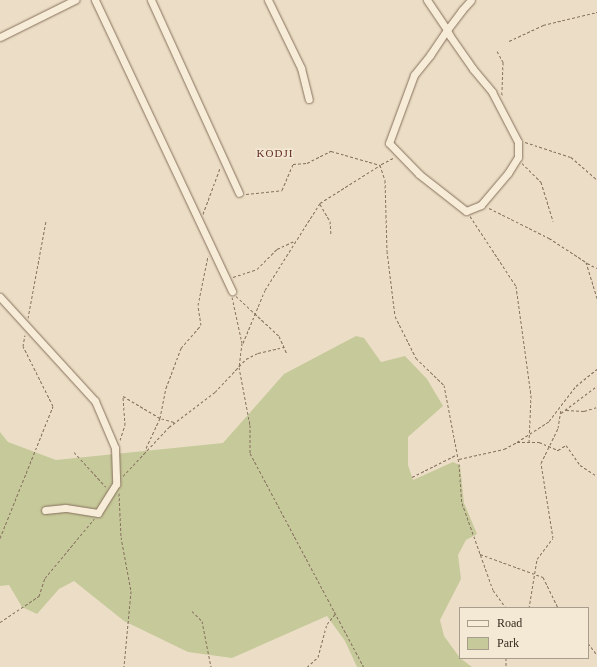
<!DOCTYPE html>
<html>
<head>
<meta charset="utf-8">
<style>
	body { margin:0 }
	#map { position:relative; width:597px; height:667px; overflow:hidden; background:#ecdec6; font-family:Georgia,serif }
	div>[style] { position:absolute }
	.green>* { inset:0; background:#c6c99a }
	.path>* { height:1px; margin-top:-0.5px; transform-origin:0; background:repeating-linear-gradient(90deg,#86705d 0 3px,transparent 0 5px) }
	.roads { filter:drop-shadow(0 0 1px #86705d) drop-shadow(0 0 1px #86705d) }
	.minor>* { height:7px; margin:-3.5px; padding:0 3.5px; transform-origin:3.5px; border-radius:3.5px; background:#f7ecd8 }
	span { translate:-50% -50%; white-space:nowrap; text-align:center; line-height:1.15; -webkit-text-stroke:3px #f3e9d5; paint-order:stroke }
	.neighbourhood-label { font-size:11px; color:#612b22; letter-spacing:1px }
	.legend { position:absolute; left:459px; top:607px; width:130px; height:52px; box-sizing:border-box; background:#f3e9d5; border:1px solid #a89d8c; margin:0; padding:5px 7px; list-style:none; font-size:12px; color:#372a1f }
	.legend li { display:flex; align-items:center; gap:8px; height:20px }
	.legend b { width:20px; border:1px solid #a89d8c }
</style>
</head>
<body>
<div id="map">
	<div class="green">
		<i style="clip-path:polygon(356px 336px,364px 338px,381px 362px,405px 356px,427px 379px,443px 406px,408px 437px,408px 465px,413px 480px,453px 462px,460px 465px,464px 503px,477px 534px,466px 540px,458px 555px,461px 579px,440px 620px,444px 636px,460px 658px,472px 667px,357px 667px,345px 641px,327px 616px,232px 658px,188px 652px,124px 621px,74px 581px,59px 589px,37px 614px,22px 607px,9px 585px,0 586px,0 432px,8px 442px,56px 460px,223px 443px,284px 374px)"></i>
	</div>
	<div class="path">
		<i style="left:509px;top:41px;width:38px;rotate:-25deg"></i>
		<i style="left:543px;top:25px;width:56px;rotate:-13.5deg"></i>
		<i style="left:497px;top:51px;width:13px;rotate:61deg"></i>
		<i style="left:503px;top:62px;width:34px;rotate:92deg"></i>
		<i style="left:525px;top:142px;width:48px;rotate:18.1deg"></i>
		<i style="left:571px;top:157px;width:35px;rotate:41deg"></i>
		<i style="left:393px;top:158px;width:15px;rotate:152deg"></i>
		<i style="left:380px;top:165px;width:16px;rotate:72deg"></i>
		<i style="left:385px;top:180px;width:71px;rotate:88.4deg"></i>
		<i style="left:387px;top:251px;width:65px;rotate:83deg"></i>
		<i style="left:395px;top:316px;width:47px;rotate:63.4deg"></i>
		<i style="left:416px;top:358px;width:39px;rotate:44deg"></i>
		<i style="left:444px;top:385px;width:80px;rotate:79.2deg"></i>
		<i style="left:459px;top:464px;width:39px;rotate:86deg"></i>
		<i style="left:462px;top:503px;width:92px;rotate:70.4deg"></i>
		<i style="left:493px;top:590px;width:22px;rotate:54deg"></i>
		<i style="left:522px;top:163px;width:27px;rotate:45deg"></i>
		<i style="left:541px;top:182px;width:41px;rotate:72.9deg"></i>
		<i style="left:246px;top:194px;width:36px;rotate:-6deg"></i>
		<i style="left:282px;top:190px;width:28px;rotate:-67deg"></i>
		<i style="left:293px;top:164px;width:14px;rotate:-4deg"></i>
		<i style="left:307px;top:163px;width:27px;rotate:-27deg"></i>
		<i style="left:331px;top:151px;width:51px;rotate:15.9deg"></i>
		<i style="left:320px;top:204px;width:20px;rotate:60deg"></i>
		<i style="left:330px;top:221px;width:14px;rotate:86deg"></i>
		<i style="left:489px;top:208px;width:67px;rotate:26.6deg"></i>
		<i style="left:549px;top:238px;width:44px;rotate:33deg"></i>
		<i style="left:586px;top:262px;width:38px;rotate:73deg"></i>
		<i style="left:203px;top:214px;width:49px;rotate:-69.7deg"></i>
		<i style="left:470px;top:216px;width:84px;rotate:56.7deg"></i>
		<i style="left:516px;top:286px;width:110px;rotate:82.2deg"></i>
		<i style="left:531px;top:395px;width:47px;rotate:92.4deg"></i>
		<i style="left:587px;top:263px;width:11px;rotate:27deg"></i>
		<i style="left:233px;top:277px;width:25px;rotate:-18deg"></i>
		<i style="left:257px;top:269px;width:28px;rotate:-45deg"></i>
		<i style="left:277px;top:249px;width:19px;rotate:-25deg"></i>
		<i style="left:236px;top:296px;width:59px;rotate:42.9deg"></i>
		<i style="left:279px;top:336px;width:20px;rotate:66deg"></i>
		<i style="left:232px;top:297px;width:47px;rotate:77.7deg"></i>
		<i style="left:242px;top:343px;width:24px;rotate:97deg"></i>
		<i style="left:239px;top:367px;width:59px;rotate:79.3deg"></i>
		<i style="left:250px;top:425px;width:28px;rotate:90deg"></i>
		<i style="left:250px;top:453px;width:242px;rotate:62deg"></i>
		<i style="left:28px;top:318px;width:99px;rotate:-79.5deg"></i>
		<i style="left:243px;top:343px;width:57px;rotate:-67.5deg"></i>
		<i style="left:265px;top:290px;width:103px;rotate:-57.7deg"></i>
		<i style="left:320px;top:203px;width:71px;rotate:-32.3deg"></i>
		<i style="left:123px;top:396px;width:43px;rotate:30.7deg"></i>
		<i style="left:160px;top:418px;width:35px;rotate:115deg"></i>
		<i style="left:566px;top:410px;width:18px;rotate:3deg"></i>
		<i style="left:584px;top:411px;width:14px;rotate:-17deg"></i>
		<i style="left:561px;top:413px;width:45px;rotate:-36.9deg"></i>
		<i style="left:174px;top:422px;width:15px;rotate:-164deg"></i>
		<i style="left:160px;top:418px;width:31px;rotate:-79deg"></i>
		<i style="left:166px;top:388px;width:43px;rotate:-69.4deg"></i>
		<i style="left:181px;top:348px;width:30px;rotate:-49deg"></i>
		<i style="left:201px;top:325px;width:20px;rotate:-99deg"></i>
		<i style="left:198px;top:305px;width:50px;rotate:-78.5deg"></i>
		<i style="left:120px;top:440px;width:16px;rotate:-72deg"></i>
		<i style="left:125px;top:425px;width:29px;rotate:-94deg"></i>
		<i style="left:517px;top:442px;width:22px"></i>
		<i style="left:539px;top:442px;width:21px;rotate:23deg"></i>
		<i style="left:558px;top:450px;width:9px;rotate:-32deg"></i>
		<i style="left:566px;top:445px;width:24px;rotate:55deg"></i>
		<i style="left:580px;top:465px;width:20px;rotate:33deg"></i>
		<i style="left:74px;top:452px;width:47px;rotate:47.6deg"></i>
		<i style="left:459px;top:459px;width:46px;rotate:-12.5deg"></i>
		<i style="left:504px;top:449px;width:15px;rotate:-28deg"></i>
		<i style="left:517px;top:442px;width:38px;rotate:-33deg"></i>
		<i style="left:549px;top:421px;width:44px;rotate:-52.4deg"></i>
		<i style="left:576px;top:386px;width:27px;rotate:-39deg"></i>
		<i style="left:123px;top:476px;width:67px;rotate:-46.8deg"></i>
		<i style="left:169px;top:427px;width:58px;rotate:-37.3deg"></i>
		<i style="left:215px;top:392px;width:45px;rotate:-46.8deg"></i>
		<i style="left:246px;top:359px;width:13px;rotate:-27deg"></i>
		<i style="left:258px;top:353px;width:27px;rotate:-13deg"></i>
		<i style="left:412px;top:477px;width:49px;rotate:-26.6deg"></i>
		<i style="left:119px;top:493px;width:44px;rotate:87.4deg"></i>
		<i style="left:121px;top:537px;width:55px;rotate:79.5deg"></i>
		<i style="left:131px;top:591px;width:76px;rotate:95.3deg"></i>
		<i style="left:0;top:538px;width:142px;rotate:-68.1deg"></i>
		<i style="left:53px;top:406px;width:67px;rotate:-116.6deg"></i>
		<i style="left:23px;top:346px;width:11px;rotate:-80deg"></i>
		<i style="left:480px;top:554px;width:67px;rotate:20.1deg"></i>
		<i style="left:543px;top:577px;width:34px;rotate:64deg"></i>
		<i style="left:529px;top:608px;width:50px;rotate:-80.7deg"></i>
		<i style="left:537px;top:559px;width:26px;rotate:-53deg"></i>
		<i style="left:553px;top:538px;width:76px;rotate:-99.1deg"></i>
		<i style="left:541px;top:463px;width:39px;rotate:-64deg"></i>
		<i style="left:558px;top:428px;width:19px;rotate:-81deg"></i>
		<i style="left:192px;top:611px;width:14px;rotate:45deg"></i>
		<i style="left:202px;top:621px;width:47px;rotate:78.9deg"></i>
		<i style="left:0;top:622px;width:47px;rotate:-33.7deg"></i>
		<i style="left:39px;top:596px;width:19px;rotate:-72deg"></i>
		<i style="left:45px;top:578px;width:77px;rotate:-50.3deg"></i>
		<i style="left:588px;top:643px;width:15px;rotate:53deg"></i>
		<i style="left:506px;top:658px;width:9px;rotate:90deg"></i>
		<i style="left:307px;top:667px;width:15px;rotate:-42deg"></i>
		<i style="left:318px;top:657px;width:34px;rotate:-75deg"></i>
		<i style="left:327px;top:624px;width:13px;rotate:-51deg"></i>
	</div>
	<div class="roads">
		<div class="minor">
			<i style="left:95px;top:0;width:322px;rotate:64.8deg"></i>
			<i style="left:151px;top:0;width:212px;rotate:65.5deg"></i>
			<i style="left:268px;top:0;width:76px;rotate:64.1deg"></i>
			<i style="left:301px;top:68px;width:32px;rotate:76deg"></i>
			<i style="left:427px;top:0;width:36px;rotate:56deg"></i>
			<i style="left:447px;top:30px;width:7px;rotate:63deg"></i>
			<i style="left:450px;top:36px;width:40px;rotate:55.1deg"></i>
			<i style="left:473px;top:69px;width:30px;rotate:50deg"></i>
			<i style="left:492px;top:92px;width:56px;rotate:62.5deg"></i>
			<i style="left:518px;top:142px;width:15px;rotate:90deg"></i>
			<i style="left:518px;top:157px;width:19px;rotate:122deg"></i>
			<i style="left:508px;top:173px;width:42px;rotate:130.2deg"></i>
			<i style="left:481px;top:205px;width:16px;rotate:158deg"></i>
			<i style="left:466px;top:211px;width:60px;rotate:-141.8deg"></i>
			<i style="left:419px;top:174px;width:43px;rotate:-134.1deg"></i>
			<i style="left:389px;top:143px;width:72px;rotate:-69.8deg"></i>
			<i style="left:414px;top:75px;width:26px;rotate:-51deg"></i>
			<i style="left:430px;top:55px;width:30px;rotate:-56deg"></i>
			<i style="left:447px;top:30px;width:25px;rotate:-53deg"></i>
			<i style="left:462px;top:10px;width:13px;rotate:-48deg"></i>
			<i style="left:0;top:37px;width:84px;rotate:-26.3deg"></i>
			<i style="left:0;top:297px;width:141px;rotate:47.6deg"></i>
			<i style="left:95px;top:401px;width:51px;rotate:66.9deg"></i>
			<i style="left:115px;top:448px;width:36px;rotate:88deg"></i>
			<i style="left:116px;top:484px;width:34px;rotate:122deg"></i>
			<i style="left:98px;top:513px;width:33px;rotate:-171deg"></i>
			<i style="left:65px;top:508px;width:20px;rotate:174deg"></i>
		</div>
	</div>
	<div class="neighbourhood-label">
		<span style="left:275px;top:153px">KODJI</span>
	</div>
	<ul class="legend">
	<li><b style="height:5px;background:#f7ecd8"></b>Road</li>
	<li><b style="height:11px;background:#c6c99a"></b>Park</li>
	</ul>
</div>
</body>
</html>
